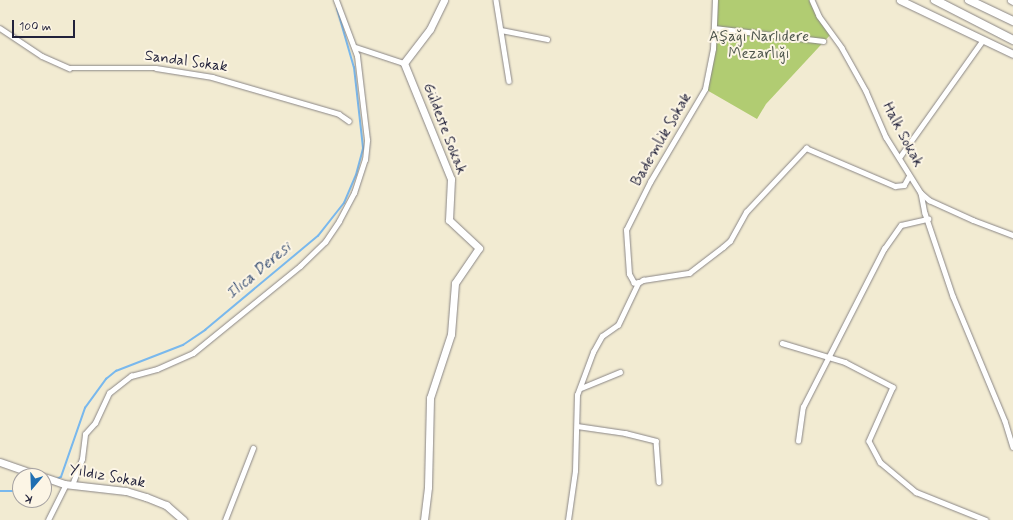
<!DOCTYPE html>
<html>
<head>
<meta charset="utf-8">
<style>
	body { margin:0 }
	#map { position:relative; width:1013px; height:520px; overflow:hidden; background:#f2ebd2; font-family:Mynerve,sans-serif }
	div>[style] { position:absolute }
	.green>* { inset:0; background:#b1cc72 }
	.stream>* { height:1.5px; margin:-0.75px; padding:0 0.75px; transform-origin:0.75px; border-radius:0.75px; background:#79b8ed }
	.roads { filter:drop-shadow(0 0 1px #8a8686) drop-shadow(0 0 1px #8a8686) }
	.street>* { height:4.5px; margin:-2.25px; padding:0 2.25px; transform-origin:2.25px; border-radius:2.25px; background:#fff }
	.secondary>* { height:7px; margin:-3.5px; padding:0 3.5px; transform-origin:3.5px; border-radius:3.5px; background:#fff }
	.highway>* { height:8px; margin:-4px; padding:0 4px; transform-origin:4px; border-radius:4px; background:#fff }
	span { translate:-50% -50%; white-space:nowrap; text-align:center; line-height:1.15; -webkit-text-stroke:4px #fcf5e5; paint-order:stroke }
	.park-label { font-size:15px; color:#4d554c }
	.street-label { font-size:15px; color:#22223b }
	.water-label { font-size:16px; color:#405679; font-style:italic }
	.north { position:absolute; left:12px; top:468px; width:40px; height:40px; box-sizing:border-box; background:#fcf5e5; border:1px solid #a5a1a1; border-radius:50%; rotate:199deg; font-size:11px; font-weight:700; line-height:16px; text-align:center; color:#22223b }
	.north::after { content:''; display:block; margin:auto; width:14px; height:18px; background:#1f6fb2; clip-path:polygon(50% 0,100% 100%,50% 72%,0 100%) }
	.scale { position:absolute; left:12px; top:20px; width:63px; height:18px; box-sizing:border-box; border:2px solid #22223b; border-top:0; padding-left:5px; font-size:12px; line-height:14px; white-space:nowrap; color:#22223b; -webkit-text-stroke:3px #fcf5e5; paint-order:stroke }
</style>
</head>
<body>
<div id="map">
	<div class="green">
		<i style="clip-path:polygon(715px 0,812px 0,831px 34px,766px 104px,757px 119px,705px 89px,710px 74px)"></i>
	</div>
	<div class="stream">
		<i style="left:57px;top:479px;width:4px;rotate:-27deg"></i>
		<i style="left:61px;top:477px;width:73px;rotate:-70.8deg"></i>
		<i style="left:85px;top:408px;width:36px;rotate:-54deg"></i>
		<i style="left:106px;top:379px;width:13px;rotate:-39deg"></i>
		<i style="left:116px;top:371px;width:72px;rotate:-21.2deg"></i>
		<i style="left:183px;top:345px;width:27px;rotate:-34deg"></i>
		<i style="left:205px;top:330px;width:147px;rotate:-39.8deg"></i>
		<i style="left:318px;top:236px;width:42px;rotate:-51.8deg"></i>
		<i style="left:344px;top:203px;width:30px;rotate:-67deg"></i>
		<i style="left:356px;top:175px;width:28px;rotate:-75deg"></i>
		<i style="left:363px;top:148px;width:81px;rotate:-96.4deg"></i>
		<i style="left:354px;top:68px;width:61px;rotate:-106.1deg"></i>
		<i style="left:44px;top:487px;width:9px;rotate:-27deg"></i>
		<i style="left:0;top:491px;width:20px"></i>
	</div>
	<div class="roads">
		<div class="street">
			<i style="left:496px;top:0;width:82px;rotate:80.9deg"></i>
			<i style="left:812px;top:0;width:17px;rotate:66deg"></i>
			<i style="left:819px;top:16px;width:39px;rotate:54deg"></i>
			<i style="left:842px;top:48px;width:49px;rotate:60.8deg"></i>
			<i style="left:866px;top:91px;width:50px;rotate:66.5deg"></i>
			<i style="left:886px;top:137px;width:66px;rotate:58deg"></i>
			<i style="left:921px;top:193px;width:11px;rotate:41deg"></i>
			<i style="left:929px;top:200px;width:48px;rotate:24.4deg"></i>
			<i style="left:973px;top:220px;width:43px;rotate:20.6deg"></i>
			<i style="left:0;top:28px;width:50px;rotate:33.7deg"></i>
			<i style="left:42px;top:56px;width:30px;rotate:24deg"></i>
			<i style="left:69px;top:68px;width:87px"></i>
			<i style="left:156px;top:68px;width:57px;rotate:9.1deg"></i>
			<i style="left:212px;top:77px;width:132px;rotate:16.2deg"></i>
			<i style="left:339px;top:114px;width:12px;rotate:35deg"></i>
			<i style="left:714px;top:28px;width:110px;rotate:6.8deg"></i>
			<i style="left:501px;top:30px;width:47px;rotate:11.1deg"></i>
			<i style="left:355px;top:47px;width:52px;rotate:18.1deg"></i>
			<i style="left:899px;top:158px;width:145px;rotate:-54.6deg"></i>
			<i style="left:921px;top:193px;width:20px;rotate:79deg"></i>
			<i style="left:925px;top:213px;width:88px;rotate:71.4deg"></i>
			<i style="left:953px;top:296px;width:135px;rotate:67.4deg"></i>
			<i style="left:1005px;top:421px;width:27px;rotate:73deg"></i>
			<i style="left:638px;top:283px;width:4px;rotate:180deg"></i>
			<i style="left:634px;top:283px;width:10px;rotate:-119deg"></i>
			<i style="left:629px;top:274px;width:44px;rotate:-93.9deg"></i>
			<i style="left:626px;top:230px;width:54px;rotate:-63.4deg"></i>
			<i style="left:650px;top:182px;width:108px;rotate:-59.4deg"></i>
			<i style="left:705px;top:89px;width:41px;rotate:-78.7deg"></i>
			<i style="left:713px;top:49px;width:49px;rotate:-87.7deg"></i>
			<i style="left:782px;top:343px;width:66px;rotate:16.8deg"></i>
			<i style="left:845px;top:362px;width:54px;rotate:27.5deg"></i>
			<i style="left:893px;top:387px;width:59px;rotate:114deg"></i>
			<i style="left:869px;top:441px;width:24px;rotate:62deg"></i>
			<i style="left:880px;top:462px;width:47px;rotate:39.8deg"></i>
			<i style="left:916px;top:492px;width:75px;rotate:21.8deg"></i>
			<i style="left:581px;top:388px;width:42px;rotate:-22.3deg"></i>
			<i style="left:577px;top:426px;width:49px;rotate:8.3deg"></i>
			<i style="left:625px;top:433px;width:32px;rotate:14deg"></i>
			<i style="left:656px;top:441px;width:41px;rotate:85.8deg"></i>
			<i style="left:798px;top:441px;width:34px;rotate:-82deg"></i>
			<i style="left:803px;top:407px;width:178px;rotate:-62.9deg"></i>
			<i style="left:884px;top:249px;width:29px;rotate:-55deg"></i>
			<i style="left:901px;top:225px;width:28px;rotate:-13deg"></i>
			<i style="left:72px;top:485px;width:28px;rotate:-69deg"></i>
			<i style="left:82px;top:459px;width:25px;rotate:-83deg"></i>
			<i style="left:85px;top:434px;width:15px;rotate:-48deg"></i>
			<i style="left:95px;top:423px;width:33px;rotate:-65deg"></i>
			<i style="left:109px;top:393px;width:28px;rotate:-38deg"></i>
			<i style="left:131px;top:376px;width:27px;rotate:-15deg"></i>
			<i style="left:157px;top:369px;width:39px;rotate:-24deg"></i>
			<i style="left:193px;top:353px;width:138px;rotate:-39.1deg"></i>
			<i style="left:300px;top:266px;width:35px;rotate:-44deg"></i>
			<i style="left:325px;top:242px;width:25px;rotate:-56deg"></i>
			<i style="left:339px;top:221px;width:32px;rotate:-62deg"></i>
			<i style="left:354px;top:193px;width:35px;rotate:-72deg"></i>
			<i style="left:365px;top:160px;width:20px;rotate:-84deg"></i>
			<i style="left:367px;top:140px;width:85px;rotate:-96.8deg"></i>
			<i style="left:357px;top:56px;width:60px;rotate:-110.6deg"></i>
			<i style="left:48px;top:520px;width:40px;rotate:-63.4deg"></i>
			<i style="left:225px;top:520px;width:77px;rotate:-68.7deg"></i>
			<i style="left:568px;top:520px;width:49px;rotate:-81.9deg"></i>
			<i style="left:575px;top:471px;width:76px;rotate:-88.5deg"></i>
			<i style="left:577px;top:395px;width:46px;rotate:-69.6deg"></i>
			<i style="left:593px;top:352px;width:18px;rotate:-61deg"></i>
			<i style="left:602px;top:336px;width:19px;rotate:-35deg"></i>
			<i style="left:618px;top:325px;width:47px;rotate:-64.5deg"></i>
			<i style="left:638px;top:283px;width:6px;rotate:-31deg"></i>
			<i style="left:643px;top:280px;width:47px;rotate:-8.7deg"></i>
			<i style="left:689px;top:273px;width:43px;rotate:-37.4deg"></i>
			<i style="left:723px;top:247px;width:9px;rotate:-41deg"></i>
			<i style="left:730px;top:241px;width:33px;rotate:-61deg"></i>
			<i style="left:746px;top:212px;width:88px;rotate:-46.8deg"></i>
			<i style="left:806px;top:148px;width:97px;rotate:23.1deg"></i>
			<i style="left:895px;top:186px;width:9px;rotate:-6deg"></i>
			<i style="left:904px;top:185px;width:10px;rotate:-61deg"></i>
		</div>
		<div class="secondary">
			<i style="left:900px;top:0;width:125px;rotate:25.5deg"></i>
			<i style="left:1011px;top:0;width:2px;rotate:27deg"></i>
			<i style="left:0;top:462px;width:42px;rotate:19.3deg"></i>
			<i style="left:44px;top:477px;width:21px;rotate:19deg"></i>
			<i style="left:64px;top:484px;width:62px;rotate:6.4deg"></i>
			<i style="left:126px;top:491px;width:21px;rotate:17deg"></i>
			<i style="left:146px;top:497px;width:22px;rotate:22deg"></i>
			<i style="left:166px;top:505px;width:23px;rotate:41deg"></i>
			<i style="left:424px;top:520px;width:33px;rotate:-83deg"></i>
			<i style="left:428px;top:487px;width:89px;rotate:-88.7deg"></i>
			<i style="left:430px;top:398px;width:67px;rotate:-71.8deg"></i>
			<i style="left:451px;top:334px;width:51px;rotate:-85.5deg"></i>
			<i style="left:455px;top:283px;width:42px;rotate:-55.6deg"></i>
			<i style="left:479px;top:248px;width:41px;rotate:-137deg"></i>
			<i style="left:449px;top:220px;width:41px;rotate:-87.2deg"></i>
			<i style="left:451px;top:179px;width:125px;rotate:-112.1deg"></i>
			<i style="left:404px;top:63px;width:43px;rotate:-52.6deg"></i>
			<i style="left:430px;top:29px;width:32px;rotate:-64deg"></i>
		</div>
		<div class="highway">
			<i style="left:935px;top:0;width:88px;rotate:27.1deg"></i>
			<i style="left:969px;top:0;width:49px;rotate:25.5deg"></i>
		</div>
	</div>
	<div class="park-label">
		<span style="left:759px;top:46px">Aşağı Narlıdere<br>Mezarlığı</span>
	</div>
	<div class="street-label">
		<span style="left:186px;top:62px;rotate:8deg">Sandal Sokak</span>
		<span style="left:444px;top:129px;rotate:69deg">Güldeste Sokak</span>
		<span style="left:902px;top:135px;rotate:62deg">Halk Sokak</span>
		<span style="left:662px;top:140px;rotate:-60deg">Bademlik Sokak</span>
		<span style="left:107px;top:477px;rotate:10deg">Yıldız Sokak</span>
	</div>
	<div class="water-label">
		<span style="left:259px;top:271px;rotate:-40deg">Ilıca Deresi</span>
	</div>
	<div class="north">K</div>
	<div class="scale">100 m</div>
</div>
</body>
</html>
